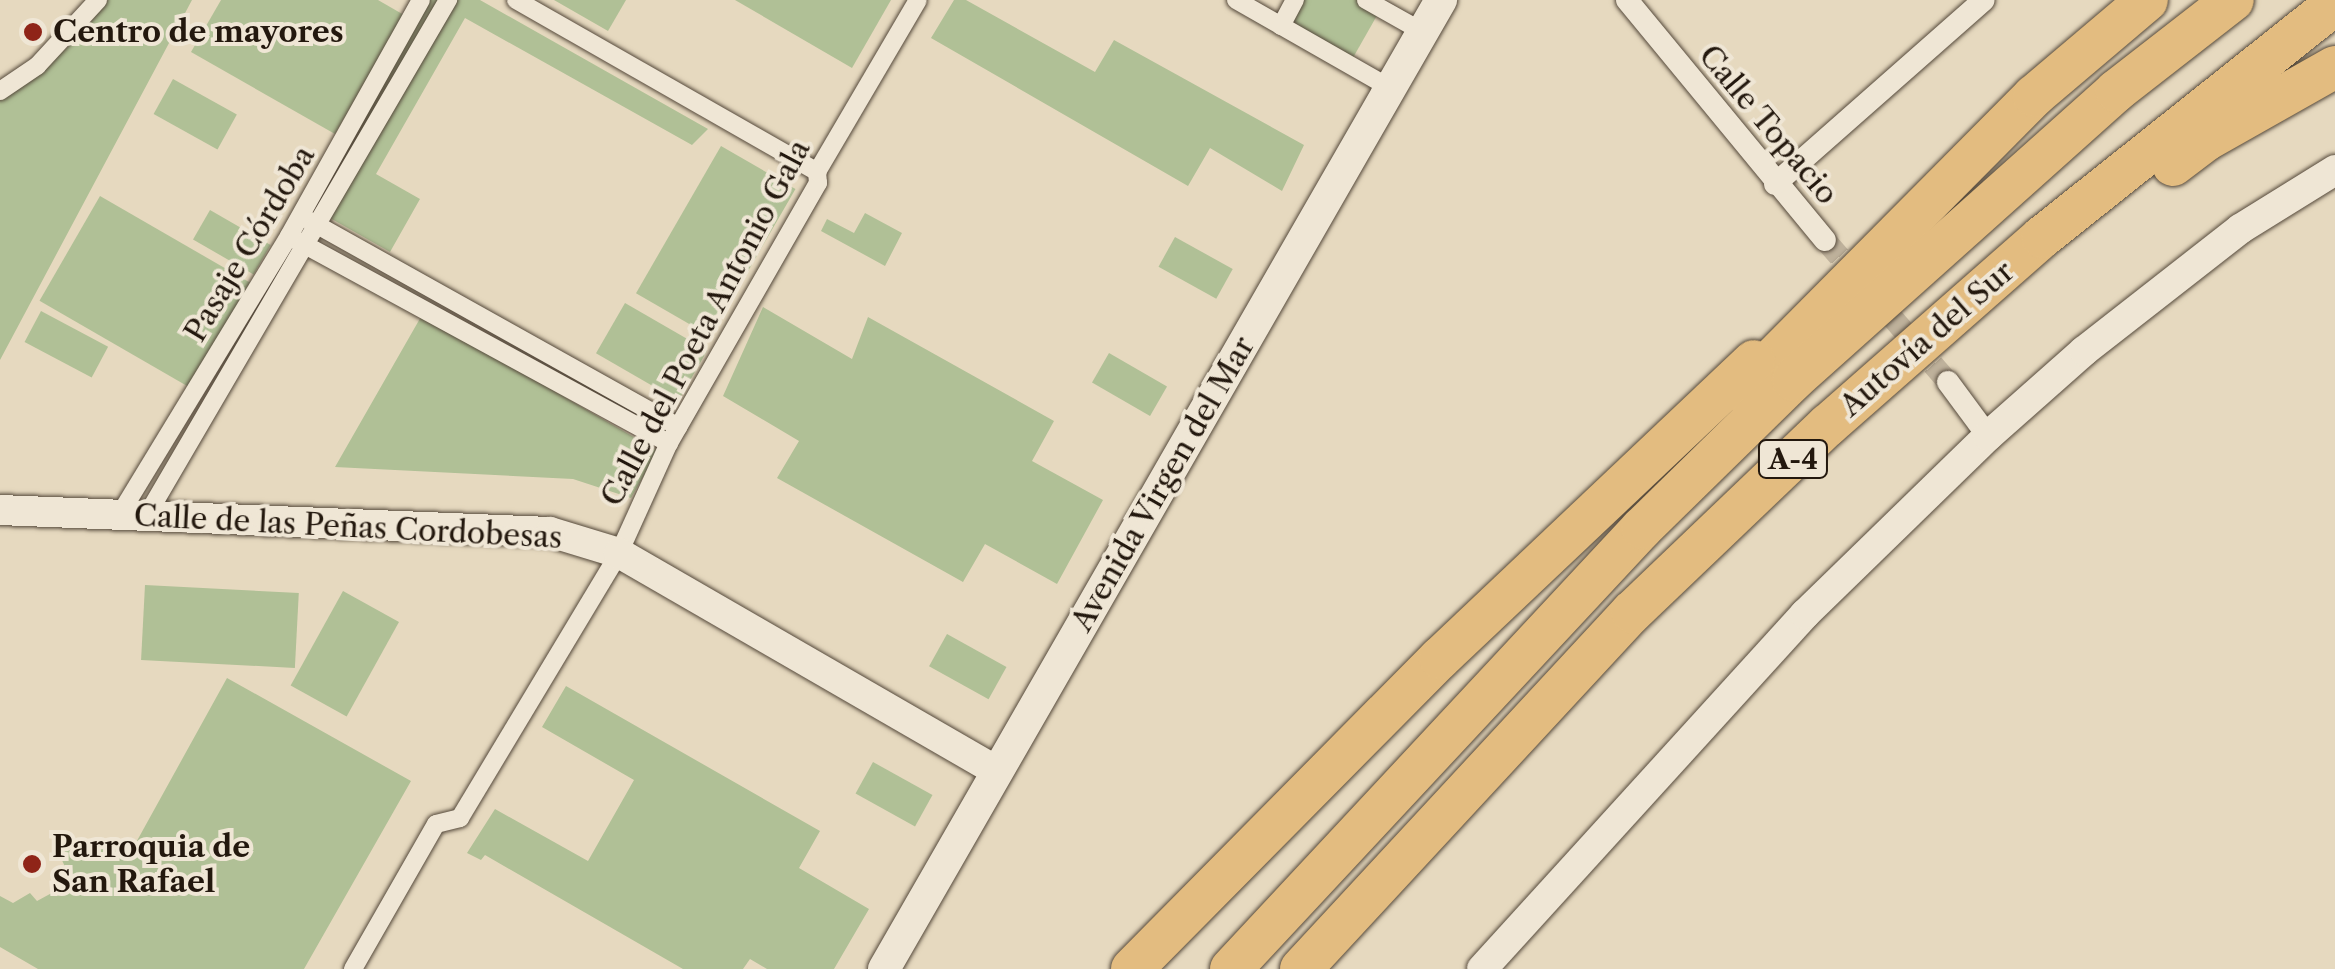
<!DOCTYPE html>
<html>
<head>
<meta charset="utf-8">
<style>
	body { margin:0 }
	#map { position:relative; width:2335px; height:969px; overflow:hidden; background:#e6d9bf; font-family:"Libre Caslon Text",serif }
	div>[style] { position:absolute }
	.green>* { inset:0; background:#b0c096; transform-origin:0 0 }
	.minor-tunnel>* { height:22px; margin-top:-11px; transform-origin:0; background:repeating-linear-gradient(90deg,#bfb29c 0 22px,transparent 0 33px) }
	.roads { filter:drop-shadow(0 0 2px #54483a) drop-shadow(0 0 2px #54483a) }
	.pedestrian>* { height:18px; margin:-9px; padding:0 9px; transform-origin:9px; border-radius:9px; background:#efe6d5 }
	.minor>* { height:22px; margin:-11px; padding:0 11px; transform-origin:11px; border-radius:11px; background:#efe6d5 }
	.tertiary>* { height:30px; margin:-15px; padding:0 15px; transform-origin:15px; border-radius:15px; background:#efe6d5 }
	.secondary>* { height:32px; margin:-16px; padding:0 16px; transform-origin:16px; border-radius:16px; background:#efe6d5 }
	.motorway>* { height:42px; margin:-21px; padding:0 21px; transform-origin:21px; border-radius:21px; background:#e3bc80 }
	.dots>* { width:28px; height:28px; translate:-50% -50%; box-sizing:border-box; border:5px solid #efe6d5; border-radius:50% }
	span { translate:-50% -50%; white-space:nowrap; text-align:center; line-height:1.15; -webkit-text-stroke:8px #efe6d5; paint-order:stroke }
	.shield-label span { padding:2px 8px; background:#efe6d5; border:2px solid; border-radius:8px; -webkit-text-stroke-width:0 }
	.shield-label { font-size:28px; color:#23180e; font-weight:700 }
	.poi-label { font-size:30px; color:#23180e; font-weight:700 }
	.left { translate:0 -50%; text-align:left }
	.street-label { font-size:30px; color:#23180e }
</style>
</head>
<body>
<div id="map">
	<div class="green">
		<i style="clip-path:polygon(108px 0,192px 0,0 360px,0 98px,25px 85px,79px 37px)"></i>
		<i style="clip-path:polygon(221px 0,378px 0,404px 15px,335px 134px,191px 52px)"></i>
		<i style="clip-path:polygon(429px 0,438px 0,316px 210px,310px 207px)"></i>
		<i style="clip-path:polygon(454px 0,480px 0,708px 129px,692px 145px,465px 18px,376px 174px,420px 199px,390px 252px,330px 218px)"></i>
		<i style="clip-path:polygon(554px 0,626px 0,608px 31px)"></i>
		<i style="clip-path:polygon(735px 0,891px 0,852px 68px)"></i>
		<i style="clip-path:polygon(954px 0,966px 0,1095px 72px,1114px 40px,1304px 145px,1282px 191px,1210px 148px,1188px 186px,931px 38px)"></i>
		<i style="clip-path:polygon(1298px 0,1357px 0,1379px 12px,1350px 63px,1284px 25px)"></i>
		<i style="left:173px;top:79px;width:73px;height:40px;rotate:29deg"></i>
		<i style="left:721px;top:146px;width:86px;height:170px;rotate:30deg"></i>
		<i style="left:100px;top:196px;width:173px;height:121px;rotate:30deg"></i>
		<i style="left:210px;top:210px;width:70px;height:34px;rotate:30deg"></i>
		<i style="clip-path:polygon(865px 213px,902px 233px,885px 266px,821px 231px,827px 219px,854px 233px)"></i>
		<i style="left:1175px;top:237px;width:66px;height:34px;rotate:29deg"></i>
		<i style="left:625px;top:303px;width:95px;height:58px;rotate:30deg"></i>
		<i style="clip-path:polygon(763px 307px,852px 359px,868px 317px,1054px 421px,1032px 461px,1103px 500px,1057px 584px,985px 544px,963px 582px,777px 478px,799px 441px,723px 396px)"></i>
		<i style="left:41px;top:311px;width:76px;height:35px;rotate:28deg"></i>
		<i style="clip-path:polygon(422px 315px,658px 451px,631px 498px,573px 479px,335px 467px)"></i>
		<i style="left:1109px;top:353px;width:67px;height:34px;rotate:30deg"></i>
		<i style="left:145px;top:585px;width:154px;height:75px;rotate:3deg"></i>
		<i style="left:343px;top:591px;width:64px;height:108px;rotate:29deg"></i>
		<i style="left:947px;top:634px;width:68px;height:37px;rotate:29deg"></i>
		<i style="clip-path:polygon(227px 678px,411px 781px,304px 969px,38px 969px,0 947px,0 896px,13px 903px,30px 893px,37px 901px,72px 882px,55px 845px,133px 848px)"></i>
		<i style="clip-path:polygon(566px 686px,820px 831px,799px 868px,869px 909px,834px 969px,767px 969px,750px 959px,743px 969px,683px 969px,485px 855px,481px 860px,467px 853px,495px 809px,588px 861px,634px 780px,542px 727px)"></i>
		<i style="left:873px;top:762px;width:68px;height:36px;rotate:29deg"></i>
	</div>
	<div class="minor-tunnel">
		<i style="left:1825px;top:240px;width:188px;rotate:49.1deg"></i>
	</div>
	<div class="roads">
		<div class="pedestrian">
			<i style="left:516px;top:0;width:347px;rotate:29.7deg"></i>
			<i style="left:1236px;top:0;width:177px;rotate:29.7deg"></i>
			<i style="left:1366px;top:0;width:65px;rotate:29.3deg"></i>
			<i style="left:1281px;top:26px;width:30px;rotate:-62deg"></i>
			<i style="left:0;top:91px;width:45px;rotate:-34deg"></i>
			<i style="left:37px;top:66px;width:90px;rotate:-47.3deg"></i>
			<i style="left:310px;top:221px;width:422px;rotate:29.2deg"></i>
			<i style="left:296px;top:240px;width:425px;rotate:28.6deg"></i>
			<i style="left:120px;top:514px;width:325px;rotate:-58.7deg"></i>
			<i style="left:289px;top:236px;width:270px;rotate:-60.8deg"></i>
			<i style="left:147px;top:515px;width:597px;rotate:-59.7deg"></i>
			<i style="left:353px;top:969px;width:167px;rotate:-60.2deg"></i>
			<i style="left:436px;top:824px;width:25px;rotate:-14deg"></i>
			<i style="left:460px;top:818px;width:309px;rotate:-59deg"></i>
			<i style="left:619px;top:553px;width:121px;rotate:-65.6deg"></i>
			<i style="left:669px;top:443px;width:300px;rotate:-60.2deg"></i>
			<i style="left:818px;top:183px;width:11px;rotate:-95deg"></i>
			<i style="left:817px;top:172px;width:199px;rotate:-59.6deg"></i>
		</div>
		<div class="minor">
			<i style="left:1627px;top:0;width:311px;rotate:50.5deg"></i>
			<i style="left:1775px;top:184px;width:278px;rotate:-41.4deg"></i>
			<i style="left:1948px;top:382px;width:67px;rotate:53.5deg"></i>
		</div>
		<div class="tertiary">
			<i style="left:0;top:510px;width:550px;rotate:2.29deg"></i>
			<i style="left:550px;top:532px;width:72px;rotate:16.9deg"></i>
			<i style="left:619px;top:553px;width:435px;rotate:30deg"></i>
			<i style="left:1482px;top:969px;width:480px;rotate:-47.7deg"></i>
			<i style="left:1805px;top:614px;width:255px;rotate:-44.2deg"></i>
			<i style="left:1988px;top:436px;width:128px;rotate:-41.5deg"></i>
			<i style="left:2084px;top:351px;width:198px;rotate:-38deg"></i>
			<i style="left:2240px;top:229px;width:112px;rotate:-31.8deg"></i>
		</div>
		<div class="secondary">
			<i style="left:884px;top:969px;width:1118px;rotate:-60.11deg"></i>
		</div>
		<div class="motorway">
			<i style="left:2173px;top:165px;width:41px;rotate:-37.1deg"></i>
			<i style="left:2206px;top:140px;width:148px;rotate:-29.5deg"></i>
			<i style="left:1741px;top:391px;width:416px;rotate:-45.2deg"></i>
			<i style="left:2034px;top:96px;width:148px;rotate:-40.3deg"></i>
			<i style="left:1132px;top:969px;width:438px;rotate:-45.3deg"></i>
			<i style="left:1440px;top:658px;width:432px;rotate:-43.4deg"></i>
			<i style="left:1231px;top:969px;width:603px;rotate:-47.02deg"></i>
			<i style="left:1642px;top:528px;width:211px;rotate:-44.4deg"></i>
			<i style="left:1793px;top:380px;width:433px;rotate:-41.8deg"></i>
			<i style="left:2116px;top:91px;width:148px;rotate:-37.9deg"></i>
			<i style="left:1301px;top:969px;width:487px;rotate:-47.2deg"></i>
			<i style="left:1632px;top:612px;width:271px;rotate:-43.7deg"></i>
			<i style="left:1828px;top:425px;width:285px;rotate:-41.3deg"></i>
			<i style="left:2042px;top:237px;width:374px;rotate:-38.5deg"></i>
		</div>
	</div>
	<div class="dots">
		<i style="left:33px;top:32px;background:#8f2418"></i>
		<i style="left:32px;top:864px;background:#8f2418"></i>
	</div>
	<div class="shield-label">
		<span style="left:1793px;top:459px">A-4</span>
	</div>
	<div class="poi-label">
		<span class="left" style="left:53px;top:32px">Centro de mayores</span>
		<span class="left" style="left:52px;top:864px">Parroquia de<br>San Rafael</span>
	</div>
	<div class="street-label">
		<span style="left:1768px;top:125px;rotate:50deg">Calle Topacio</span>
		<span style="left:250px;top:244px;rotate:-59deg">Pasaje Córdoba</span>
		<span style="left:706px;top:323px;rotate:-62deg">Calle del Poeta Antonio Gala</span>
		<span style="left:1927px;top:339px;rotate:-41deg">Autovía del Sur</span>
		<span style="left:1163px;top:484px;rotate:-60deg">Avenida Virgen del Mar</span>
		<span style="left:348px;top:527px;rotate:3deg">Calle de las Peñas Cordobesas</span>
	</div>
</div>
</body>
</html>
